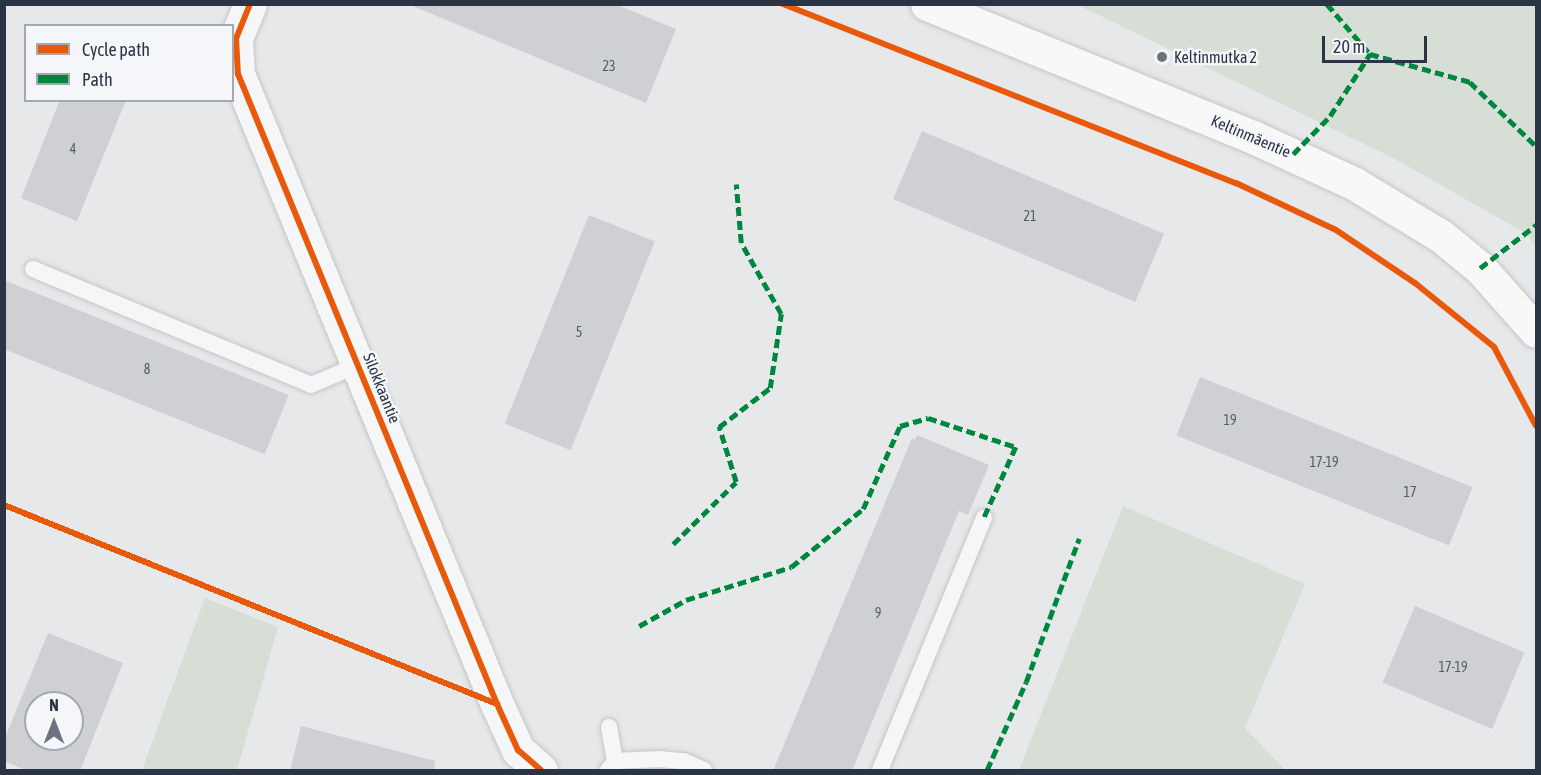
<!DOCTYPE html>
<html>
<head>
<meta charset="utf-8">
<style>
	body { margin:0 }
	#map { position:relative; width:1541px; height:775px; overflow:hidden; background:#e6e8ea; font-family:"Asap Condensed",sans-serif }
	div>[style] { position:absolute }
	.green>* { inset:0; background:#d6ded6 }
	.building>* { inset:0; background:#ced0d3; transform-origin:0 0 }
	.roads { filter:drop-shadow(0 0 2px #c4c6c8) drop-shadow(0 0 2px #c4c6c8) }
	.service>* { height:16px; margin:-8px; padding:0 8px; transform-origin:8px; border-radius:8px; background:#f5f6f7 }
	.minor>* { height:33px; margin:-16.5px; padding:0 16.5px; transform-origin:16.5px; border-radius:16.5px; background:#f5f6f7 }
	.secondary>* { height:33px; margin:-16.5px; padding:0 16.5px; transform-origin:16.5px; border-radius:16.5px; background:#f8f8f8 }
	.quiet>* { height:4.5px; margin-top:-2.25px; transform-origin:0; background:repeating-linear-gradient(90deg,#00873e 0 9px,transparent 0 13.5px) }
	.cycleway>* { height:6px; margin:-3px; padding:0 3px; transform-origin:3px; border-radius:3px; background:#e8590c }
	.dots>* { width:16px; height:16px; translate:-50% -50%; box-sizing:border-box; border:3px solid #f4f6f9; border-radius:50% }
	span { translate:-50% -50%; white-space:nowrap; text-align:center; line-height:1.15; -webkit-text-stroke:5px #f4f6f9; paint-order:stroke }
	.number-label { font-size:14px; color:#545c69 }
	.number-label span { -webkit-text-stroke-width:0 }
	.poi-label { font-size:16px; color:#2b3445 }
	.left { translate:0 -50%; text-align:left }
	.street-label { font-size:16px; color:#2b3445 }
	.frame { position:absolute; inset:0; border:6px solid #2b3445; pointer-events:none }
	.legend { position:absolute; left:24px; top:24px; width:210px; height:78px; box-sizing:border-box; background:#f4f6f9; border:2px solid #a4a8b1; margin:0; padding:8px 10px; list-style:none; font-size:18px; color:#2b3445 }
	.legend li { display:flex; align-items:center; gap:12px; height:30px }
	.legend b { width:30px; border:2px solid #a4a8b1 }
	.north { position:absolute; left:24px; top:691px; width:60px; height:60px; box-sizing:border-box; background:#f4f6f9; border:2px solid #a4a8b1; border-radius:50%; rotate:0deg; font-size:16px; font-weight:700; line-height:24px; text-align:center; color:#2b3445 }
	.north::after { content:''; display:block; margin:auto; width:21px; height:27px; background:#6c737f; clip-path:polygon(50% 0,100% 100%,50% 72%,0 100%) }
	.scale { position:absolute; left:1322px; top:36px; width:105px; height:27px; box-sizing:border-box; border:3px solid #2b3445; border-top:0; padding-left:8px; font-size:18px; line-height:21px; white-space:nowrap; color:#2b3445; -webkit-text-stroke:4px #f4f6f9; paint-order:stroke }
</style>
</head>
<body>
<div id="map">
	<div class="green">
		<i style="clip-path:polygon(1078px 5px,1536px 5px,1536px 248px,1527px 234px,1393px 158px)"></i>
		<i style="clip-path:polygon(1123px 506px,1305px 584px,1245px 728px,1285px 770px,1019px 770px)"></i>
		<i style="clip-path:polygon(205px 598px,278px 627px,237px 770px,142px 770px)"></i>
	</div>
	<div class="building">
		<i style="clip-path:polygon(408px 4px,615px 4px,676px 29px,646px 103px)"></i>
		<i style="clip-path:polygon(60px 100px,126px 100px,77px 221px,21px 198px)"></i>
		<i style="left:922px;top:131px;width:263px;height:74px;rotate:23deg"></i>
		<i style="left:589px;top:215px;width:71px;height:225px;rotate:22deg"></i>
		<i style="left:4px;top:280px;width:307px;height:64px;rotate:22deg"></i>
		<i style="left:1200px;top:377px;width:294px;height:63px;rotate:22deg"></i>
		<i style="clip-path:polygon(917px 435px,989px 465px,968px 515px,959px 511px,852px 771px,773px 771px,912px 438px,915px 440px)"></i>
		<i style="left:1415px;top:606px;width:119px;height:83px;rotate:23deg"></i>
		<i style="clip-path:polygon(evenodd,48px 633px,123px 663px,80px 771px,28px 771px,4px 761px,4px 740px,48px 633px,36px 703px,72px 703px,72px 739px,36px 739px,36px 703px)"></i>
		<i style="clip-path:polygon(301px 726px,435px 761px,434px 771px,290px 771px)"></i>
	</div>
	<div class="roads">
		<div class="service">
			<i style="left:33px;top:269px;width:301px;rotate:22.6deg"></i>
			<i style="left:311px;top:385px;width:51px;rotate:-23.1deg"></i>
			<i style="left:609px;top:727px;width:35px;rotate:80deg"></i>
			<i style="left:608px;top:770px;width:11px;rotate:-52deg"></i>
			<i style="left:615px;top:761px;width:44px;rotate:-2.6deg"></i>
			<i style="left:659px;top:759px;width:25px;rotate:5deg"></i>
			<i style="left:684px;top:761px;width:22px;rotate:24deg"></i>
			<i style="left:880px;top:770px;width:273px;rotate:-67.6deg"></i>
		</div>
		<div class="minor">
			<i style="left:250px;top:4px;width:37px;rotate:112deg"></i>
			<i style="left:236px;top:38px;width:36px;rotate:87deg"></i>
			<i style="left:238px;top:74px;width:681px;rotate:67.65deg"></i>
			<i style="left:497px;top:704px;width:51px;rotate:65.5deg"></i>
			<i style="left:518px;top:750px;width:30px;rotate:41deg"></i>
		</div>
		<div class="secondary">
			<i style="left:927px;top:4px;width:352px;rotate:22.2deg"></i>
			<i style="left:1253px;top:137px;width:112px;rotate:24.7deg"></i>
			<i style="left:1355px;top:184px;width:100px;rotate:31.2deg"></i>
			<i style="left:1441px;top:236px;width:50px;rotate:39.4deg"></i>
			<i style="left:1480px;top:268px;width:84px;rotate:48.4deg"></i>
		</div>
	</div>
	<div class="quiet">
		<i style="left:1327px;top:4px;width:66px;rotate:49.3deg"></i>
		<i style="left:1370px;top:54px;width:104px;rotate:15.6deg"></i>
		<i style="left:1470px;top:82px;width:92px;rotate:44.1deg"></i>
		<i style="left:1293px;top:154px;width:53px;rotate:-45.8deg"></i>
		<i style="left:1330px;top:116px;width:74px;rotate:-57.2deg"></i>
		<i style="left:1480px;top:268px;width:71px;rotate:-37.5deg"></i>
		<i style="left:673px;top:544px;width:88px;rotate:-44.5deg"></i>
		<i style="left:736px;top:482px;width:58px;rotate:-107.2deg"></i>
		<i style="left:719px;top:427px;width:64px;rotate:-37.4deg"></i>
		<i style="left:770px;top:388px;width:75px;rotate:-81.5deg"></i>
		<i style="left:781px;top:314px;width:81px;rotate:-119.4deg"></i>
		<i style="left:741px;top:243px;width:59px;rotate:-94.8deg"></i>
		<i style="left:639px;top:626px;width:54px;rotate:-29deg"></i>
		<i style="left:686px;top:600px;width:110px;rotate:-17.4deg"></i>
		<i style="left:791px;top:567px;width:92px;rotate:-38.9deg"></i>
		<i style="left:863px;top:509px;width:91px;rotate:-66deg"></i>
		<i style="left:900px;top:426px;width:29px;rotate:-16deg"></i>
		<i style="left:928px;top:418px;width:93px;rotate:18.2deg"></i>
		<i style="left:1016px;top:447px;width:78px;rotate:114.3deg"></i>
		<i style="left:987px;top:770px;width:96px;rotate:-66.1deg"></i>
		<i style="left:1026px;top:682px;width:153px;rotate:-69.7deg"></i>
	</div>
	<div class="cycleway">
		<i style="left:250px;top:4px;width:37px;rotate:112deg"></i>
		<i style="left:236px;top:38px;width:36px;rotate:87deg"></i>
		<i style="left:238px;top:74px;width:681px;rotate:67.65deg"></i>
		<i style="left:497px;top:704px;width:51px;rotate:65.5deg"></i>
		<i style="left:518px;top:750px;width:30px;rotate:41deg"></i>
		<i style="left:783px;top:4px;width:487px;rotate:21.6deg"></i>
		<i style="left:1236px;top:183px;width:110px;rotate:25.2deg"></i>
		<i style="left:1336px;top:230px;width:95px;rotate:33.9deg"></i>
		<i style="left:1415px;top:283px;width:102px;rotate:39deg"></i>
		<i style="left:1494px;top:347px;width:89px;rotate:62deg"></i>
		<i style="left:4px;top:505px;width:532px;rotate:21.98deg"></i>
	</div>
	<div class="dots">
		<i style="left:1162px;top:57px;background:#6c737f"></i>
	</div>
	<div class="number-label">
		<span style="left:609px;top:66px">23</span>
		<span style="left:73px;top:149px">4</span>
		<span style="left:1030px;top:216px">21</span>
		<span style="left:579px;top:332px">5</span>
		<span style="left:147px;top:369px">8</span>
		<span style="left:1230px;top:420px">19</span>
		<span style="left:1324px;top:462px">17-19</span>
		<span style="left:1410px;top:492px">17</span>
		<span style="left:878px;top:613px">9</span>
		<span style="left:1453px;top:667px">17-19</span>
	</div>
	<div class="poi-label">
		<span class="left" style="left:1174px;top:57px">Keltinmutka 2</span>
	</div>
	<div class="street-label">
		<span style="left:1251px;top:136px;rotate:23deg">Keltinmäentie</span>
		<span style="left:382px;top:388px;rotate:68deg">Silokkaantie</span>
	</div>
	<div class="frame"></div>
	<ul class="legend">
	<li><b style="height:8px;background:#e8590c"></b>Cycle path</li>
	<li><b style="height:8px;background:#00873e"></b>Path</li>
	</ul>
	<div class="north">N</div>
	<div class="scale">20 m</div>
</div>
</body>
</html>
